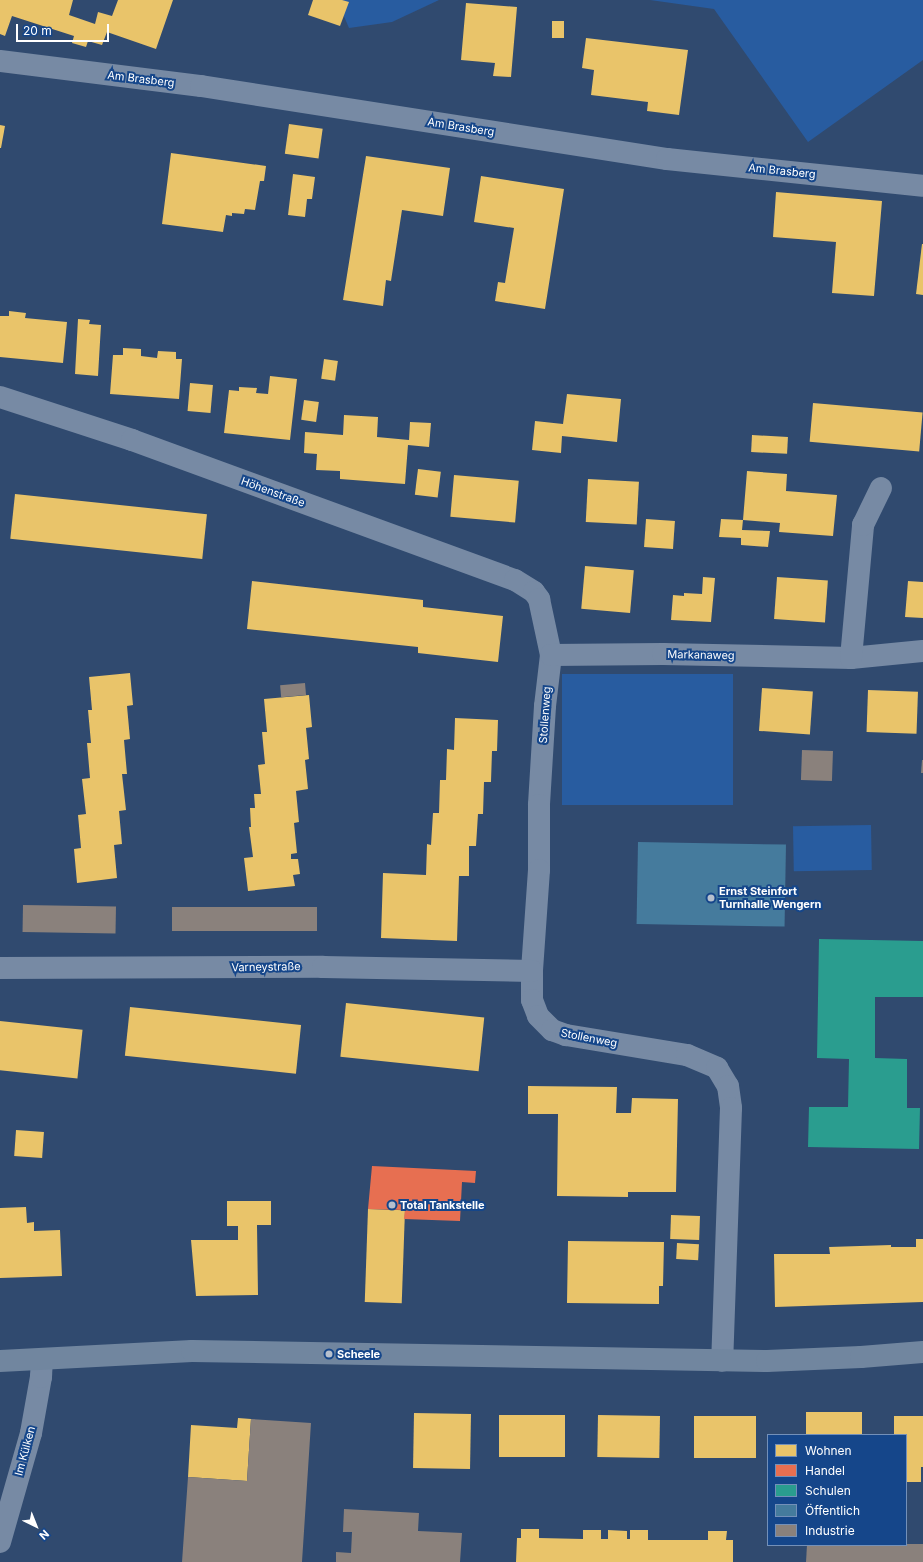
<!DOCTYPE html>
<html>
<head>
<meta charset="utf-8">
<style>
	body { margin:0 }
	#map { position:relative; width:923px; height:1562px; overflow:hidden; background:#304a6f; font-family:Inter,sans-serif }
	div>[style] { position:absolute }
	.green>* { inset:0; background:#285ca0; transform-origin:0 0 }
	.homes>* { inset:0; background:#e9c46a; transform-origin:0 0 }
	.shops>* { inset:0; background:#e76f51 }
	.schools>* { inset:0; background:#2a9d8f }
	.public>* { inset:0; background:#457b9d; transform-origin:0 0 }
	.industry>* { inset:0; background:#8a817c; transform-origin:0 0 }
	.minor>* { height:22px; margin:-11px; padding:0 11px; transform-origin:11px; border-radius:11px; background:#778aa4 }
	.secondary>* { height:22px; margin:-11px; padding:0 11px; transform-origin:11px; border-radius:11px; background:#71869f }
	.dots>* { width:11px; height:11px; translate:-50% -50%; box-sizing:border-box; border:2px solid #15468a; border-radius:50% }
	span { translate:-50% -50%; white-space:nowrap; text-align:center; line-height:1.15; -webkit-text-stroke:4px #15468a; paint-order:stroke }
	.street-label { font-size:11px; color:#fff }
	.poi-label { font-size:11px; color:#fff; font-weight:700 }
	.left { translate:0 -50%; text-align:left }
	.legend { position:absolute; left:767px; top:1434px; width:140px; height:112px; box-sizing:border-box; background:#15468a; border:1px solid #7390b9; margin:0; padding:5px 7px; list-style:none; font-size:12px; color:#fff }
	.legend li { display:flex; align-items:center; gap:8px; height:20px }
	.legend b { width:20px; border:1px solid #7390b9 }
	.north { position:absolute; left:16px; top:1506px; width:40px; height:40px; -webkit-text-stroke:3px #15468a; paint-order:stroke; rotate:137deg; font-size:11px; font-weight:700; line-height:16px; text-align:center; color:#fff }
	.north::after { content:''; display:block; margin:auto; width:14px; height:18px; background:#fff; clip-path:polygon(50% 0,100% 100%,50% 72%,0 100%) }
	.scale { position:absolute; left:16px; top:24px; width:93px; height:18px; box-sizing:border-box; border:2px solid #fff; border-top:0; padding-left:5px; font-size:12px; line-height:14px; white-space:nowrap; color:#fff; -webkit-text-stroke:3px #15468a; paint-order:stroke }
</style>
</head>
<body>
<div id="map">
	<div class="green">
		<i style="clip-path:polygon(337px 0,439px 0,392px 22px,349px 28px)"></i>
		<i style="clip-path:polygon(650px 0,923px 0,923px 60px,808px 142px,714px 9px)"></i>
		<i style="left:562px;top:674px;width:171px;height:131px"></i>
		<i style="left:871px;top:825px;width:45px;height:78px;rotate:89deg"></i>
	</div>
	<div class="homes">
		<i style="clip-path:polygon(0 0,73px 0,69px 15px,95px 24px,98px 12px,112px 16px,118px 0,173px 0,156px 49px,107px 32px,102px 45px,88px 41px,86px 47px,72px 43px,74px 36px,12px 16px,5px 36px,0 34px)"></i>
		<i style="clip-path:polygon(313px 0,342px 0,349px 2px,340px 26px,308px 15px)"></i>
		<i style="clip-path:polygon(466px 3px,517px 7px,511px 77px,493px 76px,495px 63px,461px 60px)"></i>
		<i style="left:552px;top:21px;width:12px;height:17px"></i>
		<i style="clip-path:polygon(586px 38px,688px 50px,679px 115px,647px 111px,648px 102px,591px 95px,594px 70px,582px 68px)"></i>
		<i style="left:289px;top:124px;width:34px;height:30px;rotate:8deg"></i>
		<i style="clip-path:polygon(0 125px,5px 126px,1px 148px,0 148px)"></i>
		<i style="clip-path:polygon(171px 153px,266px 166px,264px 181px,260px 181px,255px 210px,245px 209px,244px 214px,232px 213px,232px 216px,226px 215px,223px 232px,162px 224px)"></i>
		<i style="clip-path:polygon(366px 156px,450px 168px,443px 216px,402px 210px,391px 281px,386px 280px,383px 306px,343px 300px)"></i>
		<i style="clip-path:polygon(293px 174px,315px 177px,312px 199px,307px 199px,305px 217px,288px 215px)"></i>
		<i style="clip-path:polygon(481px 176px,564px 189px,545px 309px,495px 301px,498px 282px,505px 283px,514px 228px,474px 222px)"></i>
		<i style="clip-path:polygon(776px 192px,882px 201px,874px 296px,832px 293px,836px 242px,773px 237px)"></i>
		<i style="clip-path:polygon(922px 244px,923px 244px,923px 295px,916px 294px)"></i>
		<i style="clip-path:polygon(9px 311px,26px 313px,25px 318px,67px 322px,63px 363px,0 357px,0 316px,9px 316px)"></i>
		<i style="clip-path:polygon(78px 319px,90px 320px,89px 324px,101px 325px,98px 376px,75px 374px)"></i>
		<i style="clip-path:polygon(123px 348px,141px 349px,141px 356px,157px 358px,158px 351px,176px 352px,176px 359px,182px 359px,179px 399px,110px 394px,113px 355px,123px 355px)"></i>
		<i style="left:324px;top:359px;width:14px;height:20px;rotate:8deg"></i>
		<i style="clip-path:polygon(270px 376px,297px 379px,290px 440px,224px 433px,229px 390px,239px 391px,239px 387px,257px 388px,256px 393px,268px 394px)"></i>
		<i style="left:190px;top:383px;width:23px;height:28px;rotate:5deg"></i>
		<i style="clip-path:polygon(567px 394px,621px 399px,617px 442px,562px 436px,561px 453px,532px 450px,535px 421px,563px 424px)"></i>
		<i style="left:304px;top:400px;width:15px;height:20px;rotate:8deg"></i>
		<i style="left:813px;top:403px;width:110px;height:39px;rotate:5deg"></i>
		<i style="clip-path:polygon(344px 415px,378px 417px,377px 437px,409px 440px,410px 422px,431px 423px,429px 447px,408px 445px,405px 484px,340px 479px,340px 471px,316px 470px,317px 454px,304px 453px,305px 432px,343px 435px)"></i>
		<i style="left:752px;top:435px;width:36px;height:17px;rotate:3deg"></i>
		<i style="left:418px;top:469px;width:23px;height:26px;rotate:7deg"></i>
		<i style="clip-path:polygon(747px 471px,787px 474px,786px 491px,837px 495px,833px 536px,779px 532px,780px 523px,743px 520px)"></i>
		<i style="left:454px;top:475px;width:65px;height:42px;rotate:5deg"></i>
		<i style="left:588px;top:479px;width:51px;height:43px;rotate:3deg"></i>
		<i style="left:15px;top:494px;width:193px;height:45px;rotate:6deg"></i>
		<i style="left:646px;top:519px;width:29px;height:28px;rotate:4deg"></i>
		<i style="clip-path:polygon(721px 519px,743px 520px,742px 530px,770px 531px,768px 547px,741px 545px,741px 538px,719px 537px)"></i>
		<i style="left:585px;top:566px;width:49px;height:43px;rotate:5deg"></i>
		<i style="clip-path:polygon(703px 577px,715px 578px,711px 622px,671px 620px,673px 595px,684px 596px,684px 593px,702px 594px)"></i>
		<i style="left:777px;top:577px;width:51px;height:42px;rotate:4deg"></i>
		<i style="clip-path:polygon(252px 581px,423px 600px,423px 607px,503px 616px,498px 662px,418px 653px,418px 647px,247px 629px)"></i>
		<i style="clip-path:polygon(908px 581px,923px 582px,923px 618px,905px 617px)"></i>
		<i style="clip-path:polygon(130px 673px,133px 705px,127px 706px,130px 739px,124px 740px,127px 774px,122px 774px,126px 810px,119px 811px,122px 844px,114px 845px,117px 878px,77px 883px,74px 849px,81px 848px,78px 815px,86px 814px,82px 779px,90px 778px,87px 743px,91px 743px,88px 710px,92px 710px,89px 677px)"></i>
		<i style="left:762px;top:688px;width:51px;height:43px;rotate:4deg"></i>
		<i style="left:868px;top:690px;width:50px;height:42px;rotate:2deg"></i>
		<i style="clip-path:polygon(309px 695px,312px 727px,306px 728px,309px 759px,305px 760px,308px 789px,296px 791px,299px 822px,294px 823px,297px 853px,291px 854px,291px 859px,298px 859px,300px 874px,293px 875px,295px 886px,248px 891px,244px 858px,253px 857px,249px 827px,251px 827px,250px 808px,255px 808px,254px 794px,261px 794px,258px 765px,265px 764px,262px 732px,267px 732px,264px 699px)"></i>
		<i style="clip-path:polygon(455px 718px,498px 720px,497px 751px,492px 751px,491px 782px,484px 782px,483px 814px,478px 814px,476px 846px,469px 846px,469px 876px,459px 876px,457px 941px,381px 938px,383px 873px,426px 875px,427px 844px,431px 845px,433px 813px,439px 813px,440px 780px,446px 780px,447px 749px,454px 750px)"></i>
		<i style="left:346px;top:1003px;width:139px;height:54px;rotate:6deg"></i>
		<i style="left:130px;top:1007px;width:172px;height:49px;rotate:6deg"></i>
		<i style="left:0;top:1021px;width:83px;height:49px;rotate:6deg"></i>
		<i style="clip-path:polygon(528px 1086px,617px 1087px,616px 1113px,631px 1113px,632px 1098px,678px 1099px,676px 1192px,628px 1192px,628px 1197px,557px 1196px,558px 1114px,528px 1114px)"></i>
		<i style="left:16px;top:1130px;width:28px;height:26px;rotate:4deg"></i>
		<i style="clip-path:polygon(227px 1201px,271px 1201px,271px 1225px,257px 1225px,258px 1295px,196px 1296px,191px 1240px,238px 1240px,238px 1226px,227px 1226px)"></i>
		<i style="clip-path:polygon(26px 1207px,27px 1223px,34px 1222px,34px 1231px,60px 1230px,62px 1276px,0 1278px,0 1208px)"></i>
		<i style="left:368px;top:1209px;width:37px;height:93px;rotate:2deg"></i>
		<i style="left:671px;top:1215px;width:29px;height:24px;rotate:2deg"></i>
		<i style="clip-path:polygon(916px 1239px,923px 1239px,923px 1302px,775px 1307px,774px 1254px,830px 1254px,829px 1247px,891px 1245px,891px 1247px,916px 1247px)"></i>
		<i style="clip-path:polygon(568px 1241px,664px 1242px,663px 1286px,659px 1286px,659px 1304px,567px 1303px)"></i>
		<i style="left:677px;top:1243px;width:22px;height:16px;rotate:3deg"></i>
		<i style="left:806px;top:1412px;width:56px;height:23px"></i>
		<i style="left:414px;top:1413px;width:57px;height:55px;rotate:1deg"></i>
		<i style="left:499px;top:1415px;width:66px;height:42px"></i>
		<i style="left:598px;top:1415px;width:62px;height:42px;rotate:1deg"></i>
		<i style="left:694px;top:1416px;width:62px;height:42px"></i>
		<i style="clip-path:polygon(894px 1416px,923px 1416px,923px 1467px,921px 1467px,921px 1482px,906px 1482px,906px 1435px,894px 1435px)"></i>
		<i style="clip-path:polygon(238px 1418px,251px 1419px,247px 1481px,188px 1477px,191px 1425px,237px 1428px)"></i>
		<i style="clip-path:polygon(521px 1529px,539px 1529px,539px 1538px,583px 1539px,583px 1530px,601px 1530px,601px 1539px,608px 1539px,608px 1530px,627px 1531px,627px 1539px,630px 1539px,630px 1530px,648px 1530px,648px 1540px,708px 1540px,708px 1531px,727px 1531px,726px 1540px,733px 1540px,733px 1562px,516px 1562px,517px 1538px,521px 1538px)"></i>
	</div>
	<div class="shops">
		<i style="clip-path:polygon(372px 1166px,476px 1171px,475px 1183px,462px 1182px,460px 1221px,404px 1219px,405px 1210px,368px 1209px)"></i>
	</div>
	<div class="schools">
		<i style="clip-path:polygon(819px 939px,923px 941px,923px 997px,875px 997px,875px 1058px,907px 1059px,907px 1108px,920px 1108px,919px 1149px,808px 1147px,809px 1107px,848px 1107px,849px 1059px,817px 1058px)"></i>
	</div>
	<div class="public">
		<i style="left:638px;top:842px;width:148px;height:82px;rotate:1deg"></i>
	</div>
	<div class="industry">
		<i style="left:305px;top:683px;width:12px;height:25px;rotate:85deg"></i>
		<i style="left:802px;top:750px;width:31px;height:30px;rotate:2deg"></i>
		<i style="clip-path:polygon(922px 760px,923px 760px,923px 773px,921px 773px)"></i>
		<i style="left:23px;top:905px;width:93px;height:27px;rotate:1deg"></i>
		<i style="left:317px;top:907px;width:24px;height:145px;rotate:90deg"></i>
		<i style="clip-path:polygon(251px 1419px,311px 1423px,302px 1562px,182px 1562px,188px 1477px,247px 1481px)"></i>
		<i style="clip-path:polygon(344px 1509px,419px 1513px,418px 1531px,462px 1533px,460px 1562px,336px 1562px,336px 1552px,351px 1553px,352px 1532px,343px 1532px)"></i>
		<i style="clip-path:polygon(906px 1544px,923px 1544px,923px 1562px,806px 1562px,807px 1545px)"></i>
	</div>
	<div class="minor">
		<i style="left:0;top:61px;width:203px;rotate:7.1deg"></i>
		<i style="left:201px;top:86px;width:472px;rotate:8.9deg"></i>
		<i style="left:667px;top:159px;width:257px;rotate:6deg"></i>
		<i style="left:0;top:397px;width:139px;rotate:18deg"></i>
		<i style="left:132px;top:440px;width:408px;rotate:20.1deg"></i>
		<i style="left:515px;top:580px;width:22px;rotate:32deg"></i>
		<i style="left:534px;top:592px;width:9px;rotate:54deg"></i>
		<i style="left:539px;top:599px;width:57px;rotate:77.9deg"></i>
		<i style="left:551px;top:655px;width:51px;rotate:96.7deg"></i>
		<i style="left:545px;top:706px;width:99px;rotate:93.5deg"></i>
		<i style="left:539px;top:805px;width:65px;rotate:90deg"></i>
		<i style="left:539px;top:870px;width:101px;rotate:94deg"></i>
		<i style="left:532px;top:971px;width:29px;rotate:90deg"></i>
		<i style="left:532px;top:1000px;width:17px;rotate:69deg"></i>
		<i style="left:538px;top:1016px;width:20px;rotate:45deg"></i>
		<i style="left:552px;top:1030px;width:15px;rotate:20deg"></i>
		<i style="left:566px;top:1035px;width:123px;rotate:9.4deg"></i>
		<i style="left:687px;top:1055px;width:33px;rotate:23deg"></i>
		<i style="left:717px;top:1068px;width:21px;rotate:59deg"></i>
		<i style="left:728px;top:1086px;width:22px;rotate:82deg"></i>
		<i style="left:731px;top:1108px;width:253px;rotate:92deg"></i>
		<i style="left:551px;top:655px;width:112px;rotate:-0.5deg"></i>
		<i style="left:663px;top:654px;width:188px;rotate:1.2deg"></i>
		<i style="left:851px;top:658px;width:72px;rotate:-5.6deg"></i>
		<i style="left:851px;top:658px;width:134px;rotate:-84.8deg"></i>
		<i style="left:863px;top:525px;width:41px;rotate:-64.1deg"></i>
		<i style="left:0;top:968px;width:323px;rotate:-0.2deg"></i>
		<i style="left:323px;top:967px;width:209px;rotate:1.1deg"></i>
		<i style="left:0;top:1542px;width:113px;rotate:-74.1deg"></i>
		<i style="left:31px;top:1433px;width:57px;rotate:-79.9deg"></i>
		<i style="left:41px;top:1377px;width:18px;rotate:-87deg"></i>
	</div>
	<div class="secondary">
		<i style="left:0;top:1361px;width:192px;rotate:-3deg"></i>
		<i style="left:192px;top:1351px;width:575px;rotate:1deg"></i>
		<i style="left:767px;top:1361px;width:94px;rotate:-2.4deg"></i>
		<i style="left:861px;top:1357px;width:62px;rotate:-4.6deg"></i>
	</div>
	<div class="dots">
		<i style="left:711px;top:898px;background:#b7c0cd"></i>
		<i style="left:392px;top:1205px;background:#b7c0cd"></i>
		<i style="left:329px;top:1354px;background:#b7c0cd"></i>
	</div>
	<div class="street-label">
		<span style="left:141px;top:79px;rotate:7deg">Am Brasberg</span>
		<span style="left:461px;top:127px;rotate:9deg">Am Brasberg</span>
		<span style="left:782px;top:171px;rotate:6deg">Am Brasberg</span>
		<span style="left:273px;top:492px;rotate:20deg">Höhenstraße</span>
		<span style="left:701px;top:655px;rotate:1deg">Markanaweg</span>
		<span style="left:545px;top:715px;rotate:-86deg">Stollenweg</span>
		<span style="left:266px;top:967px;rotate:-1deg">Varneystraße</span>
		<span style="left:589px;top:1038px;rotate:11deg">Stollenweg</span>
		<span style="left:25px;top:1451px;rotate:-75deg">Im Külken</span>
	</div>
	<div class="poi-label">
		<span class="left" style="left:719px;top:898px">Ernst Steinfort<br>Turnhalle Wengern</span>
		<span class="left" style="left:400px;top:1205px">Total Tankstelle</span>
		<span class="left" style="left:337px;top:1354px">Scheele</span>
	</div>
	<ul class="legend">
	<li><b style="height:11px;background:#e9c46a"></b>Wohnen</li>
	<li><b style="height:11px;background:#e76f51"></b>Handel</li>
	<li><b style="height:11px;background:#2a9d8f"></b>Schulen</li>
	<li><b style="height:11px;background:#457b9d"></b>Öffentlich</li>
	<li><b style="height:11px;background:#8a817c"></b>Industrie</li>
	</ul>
	<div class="north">N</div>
	<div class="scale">20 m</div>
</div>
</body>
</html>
